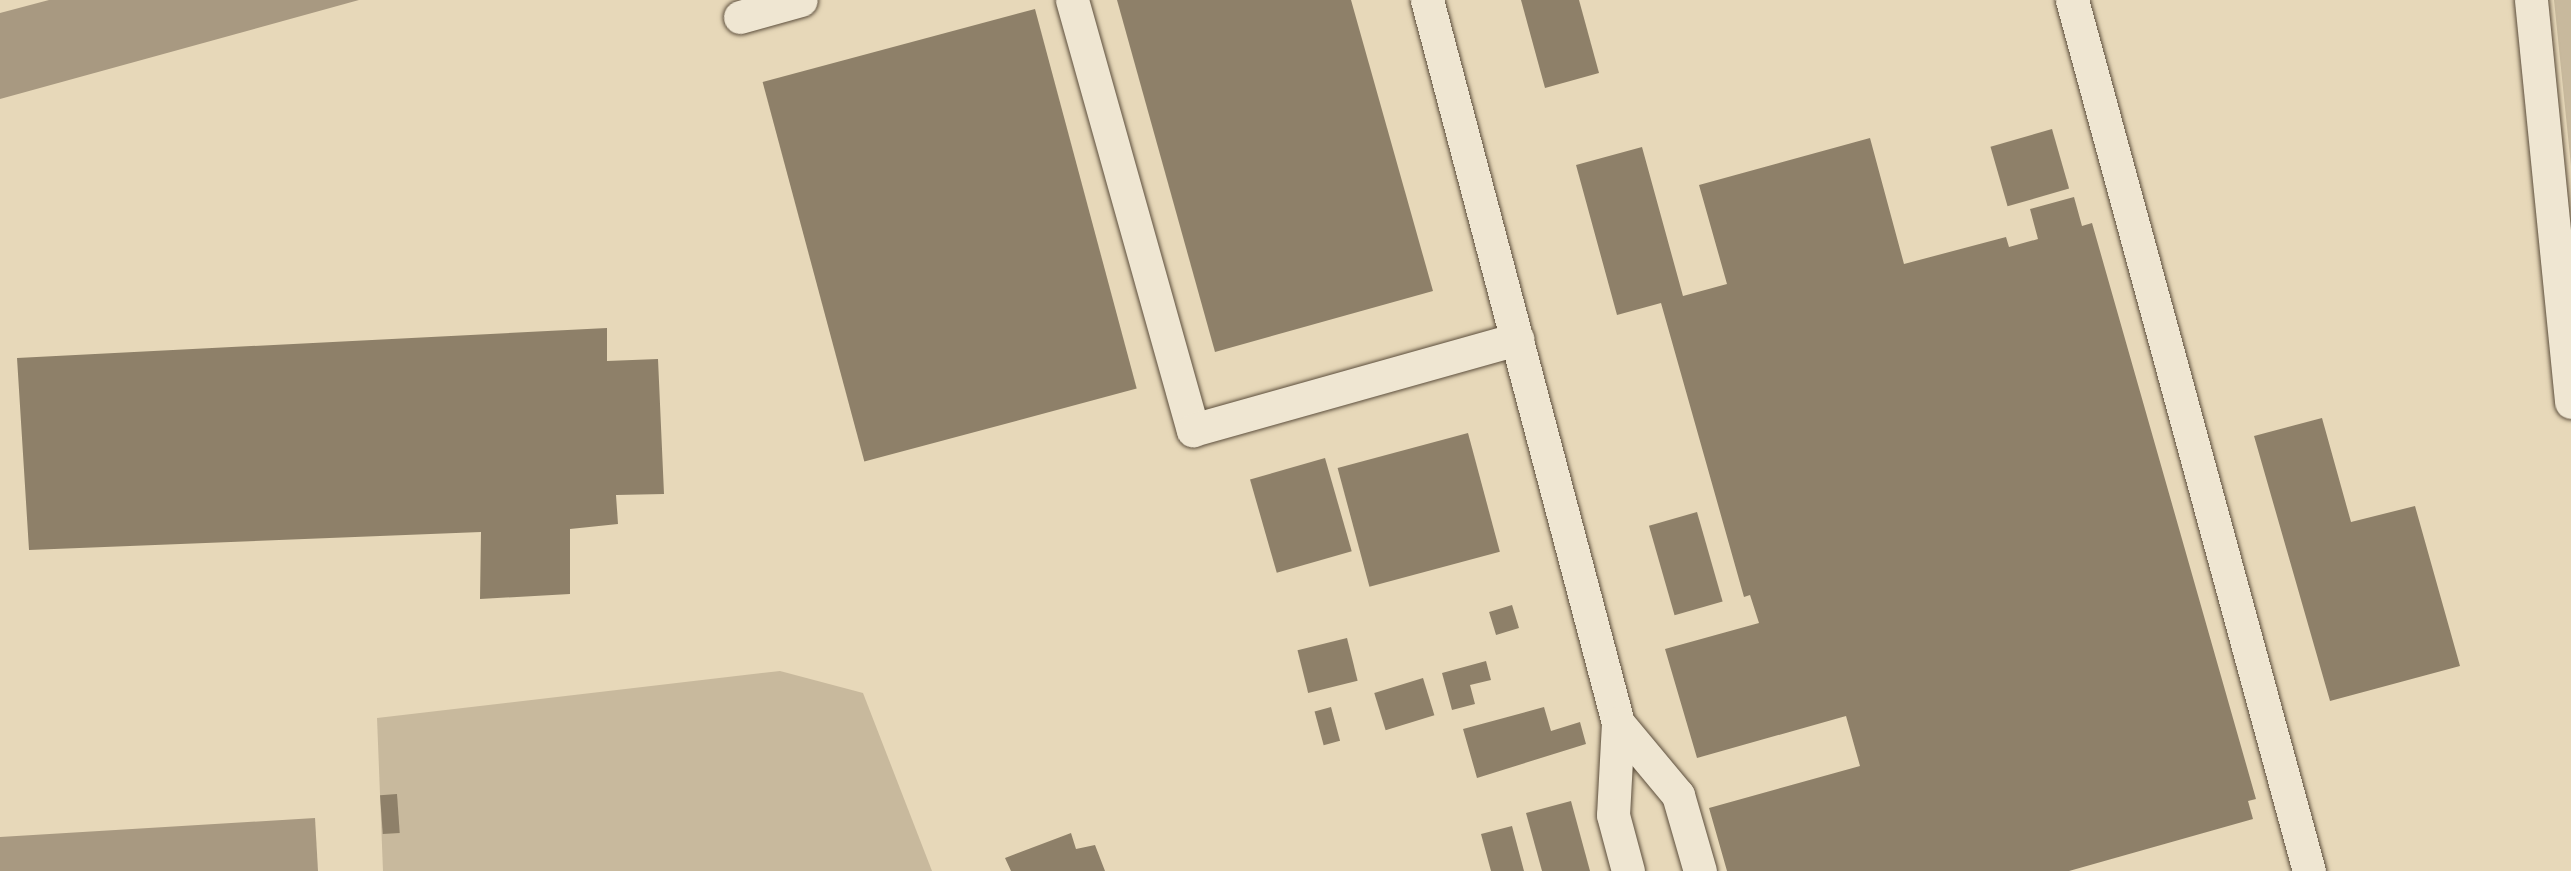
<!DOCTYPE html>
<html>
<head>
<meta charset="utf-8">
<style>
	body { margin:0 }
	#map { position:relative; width:2571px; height:871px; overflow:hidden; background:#e7d8b9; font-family:"IM FELL Great Primer",serif }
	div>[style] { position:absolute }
	.green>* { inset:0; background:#c8b99d }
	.water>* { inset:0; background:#a89981 }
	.building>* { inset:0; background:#8e8069; transform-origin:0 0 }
	.roads { filter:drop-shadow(0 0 2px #5c4e3c) drop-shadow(0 0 2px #5c4e3c) }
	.minor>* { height:33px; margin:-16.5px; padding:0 16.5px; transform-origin:16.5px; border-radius:16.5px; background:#efe6d2 }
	span { translate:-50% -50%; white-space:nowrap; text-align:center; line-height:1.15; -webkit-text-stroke:4.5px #efe6d2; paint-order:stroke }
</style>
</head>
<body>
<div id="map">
	<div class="green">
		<i style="clip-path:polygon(2554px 0,2571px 0,2571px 166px)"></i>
		<i style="clip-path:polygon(780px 671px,863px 693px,932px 871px,383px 871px,377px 718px)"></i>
	</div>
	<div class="water">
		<i style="clip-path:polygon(49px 0,359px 0,0 99px,0 13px)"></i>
		<i style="clip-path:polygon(315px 818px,318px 871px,0 871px,0 837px)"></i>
	</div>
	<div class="building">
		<i style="clip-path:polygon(1117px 0,1351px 0,1433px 291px,1215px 352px)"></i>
		<i style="clip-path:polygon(1521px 0,1579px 0,1599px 73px,1545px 88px)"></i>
		<i style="left:1035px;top:9px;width:393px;height:282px;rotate:75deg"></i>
		<i style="left:2052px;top:129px;width:62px;height:64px;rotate:74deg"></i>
		<i style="clip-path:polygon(1870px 138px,1904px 264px,2006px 237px,2009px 247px,2038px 239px,2030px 209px,2074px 197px,2082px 226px,2092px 223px,2256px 799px,2248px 801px,2253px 819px,2069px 871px,1727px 871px,1709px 808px,1860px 766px,1846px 716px,1697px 758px,1665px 649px,1759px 623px,1750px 595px,1744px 597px,1661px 303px,1617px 315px,1576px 165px,1642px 147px,1683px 296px,1727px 284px,1699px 185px)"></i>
		<i style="clip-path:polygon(607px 328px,607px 361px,658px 359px,664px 494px,616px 495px,618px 524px,570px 529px,570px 594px,480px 599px,481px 532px,29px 550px,17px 358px)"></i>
		<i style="clip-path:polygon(2322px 418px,2351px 522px,2415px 506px,2460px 666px,2330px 701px,2254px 436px)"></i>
		<i style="left:1468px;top:433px;width:123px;height:135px;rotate:75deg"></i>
		<i style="left:1325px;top:458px;width:97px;height:78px;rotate:74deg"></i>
		<i style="left:1697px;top:512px;width:93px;height:50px;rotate:74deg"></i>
		<i style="left:1512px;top:605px;width:24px;height:24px;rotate:73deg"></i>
		<i style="left:1347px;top:638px;width:44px;height:51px;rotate:76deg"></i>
		<i style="clip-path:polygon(1486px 661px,1491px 680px,1470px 685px,1475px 704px,1452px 710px,1442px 673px)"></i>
		<i style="left:1423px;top:678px;width:39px;height:51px;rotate:73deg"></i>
		<i style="left:1331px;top:707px;width:35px;height:17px;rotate:75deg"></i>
		<i style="clip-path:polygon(1544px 707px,1551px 731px,1580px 722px,1586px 744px,1477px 778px,1463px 729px)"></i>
		<i style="left:397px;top:794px;width:39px;height:17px;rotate:86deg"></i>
		<i style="clip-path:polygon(1571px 801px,1590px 871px,1542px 871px,1526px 813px)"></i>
		<i style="clip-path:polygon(1512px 826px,1524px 871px,1491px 871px,1481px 834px)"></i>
		<i style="clip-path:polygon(1071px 833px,1076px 849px,1095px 845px,1105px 871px,1011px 871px,1005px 858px)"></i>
	</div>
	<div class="roads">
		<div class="minor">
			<i style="left:1072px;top:0;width:447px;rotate:74.3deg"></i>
			<i style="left:1193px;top:430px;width:337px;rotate:-15.7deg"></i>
			<i style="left:1427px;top:0;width:748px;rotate:75.2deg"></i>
			<i style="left:1618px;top:723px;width:92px;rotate:93.1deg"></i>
			<i style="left:1613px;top:815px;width:58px;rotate:75deg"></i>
			<i style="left:2072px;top:0;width:903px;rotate:74.78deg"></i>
			<i style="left:2531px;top:0;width:404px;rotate:84.3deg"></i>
			<i style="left:740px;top:17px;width:63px;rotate:-15.6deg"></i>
			<i style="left:1618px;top:723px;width:94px;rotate:50.2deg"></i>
			<i style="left:1678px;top:795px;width:79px;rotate:73.9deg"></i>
		</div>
	</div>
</div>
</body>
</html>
